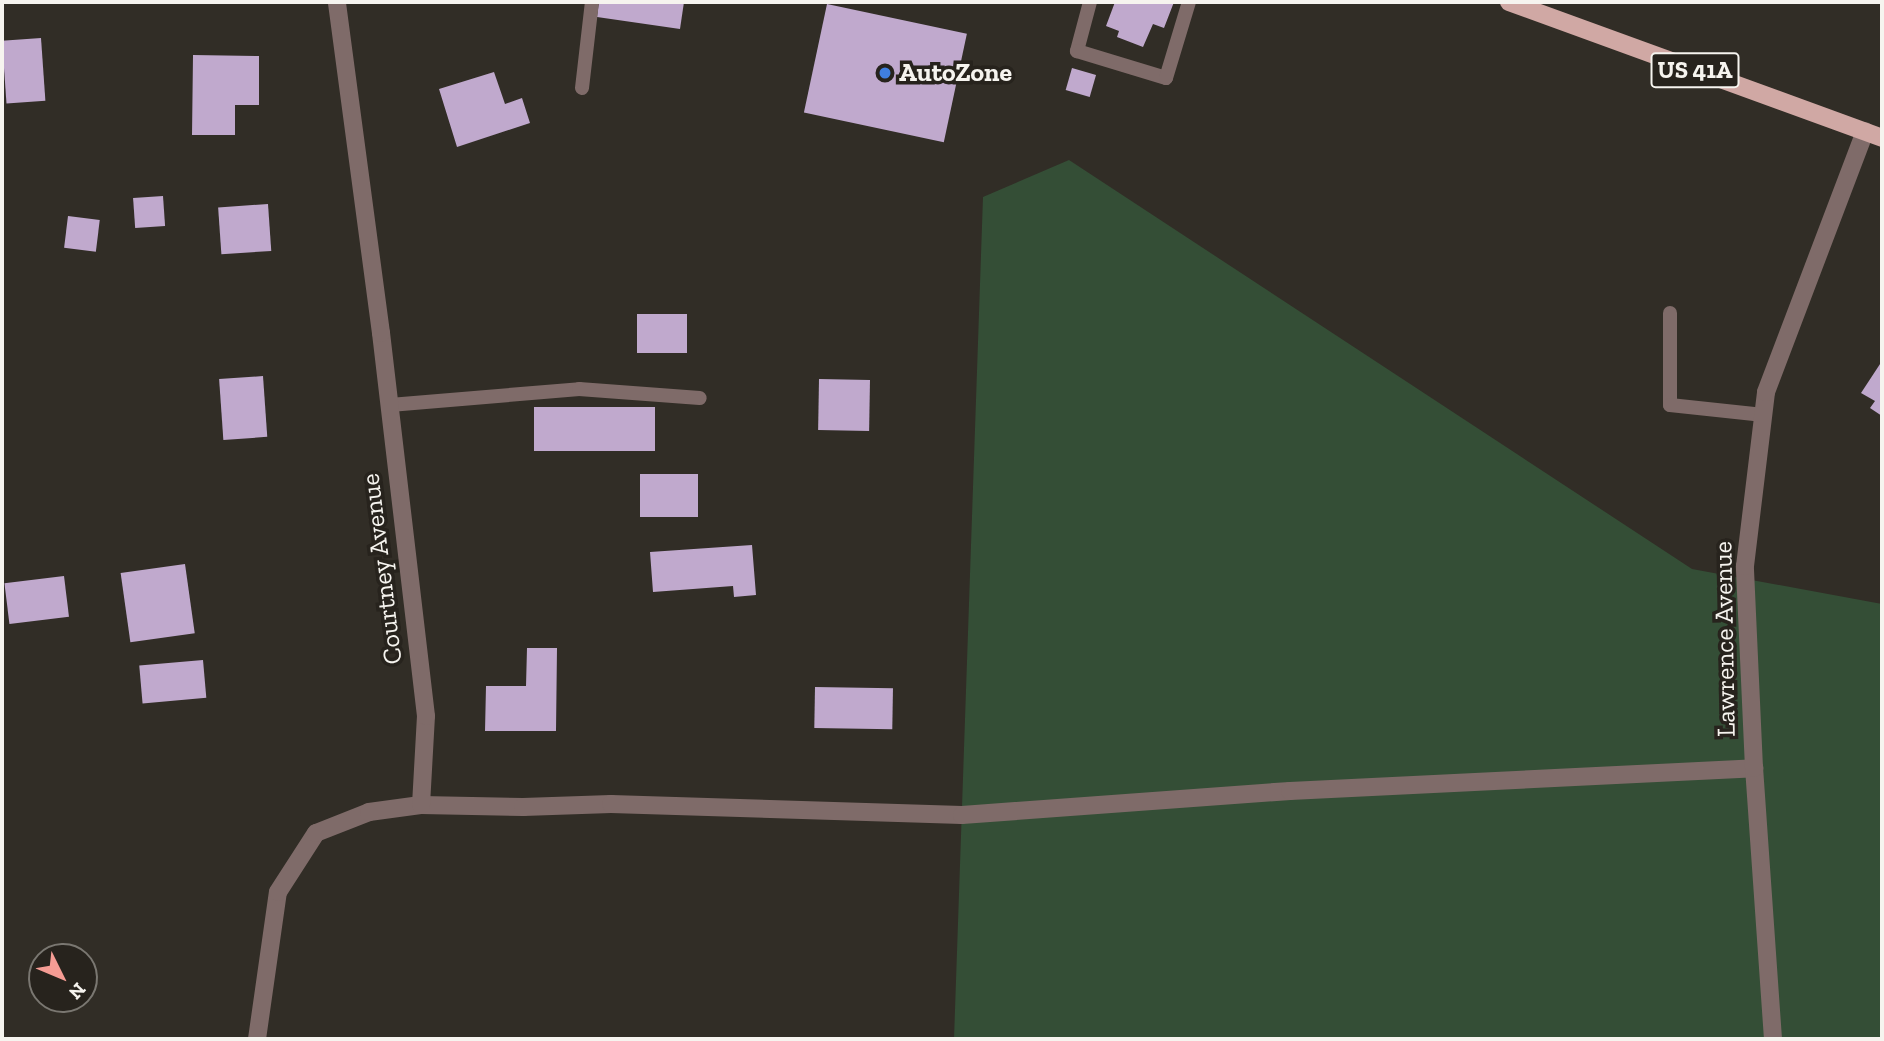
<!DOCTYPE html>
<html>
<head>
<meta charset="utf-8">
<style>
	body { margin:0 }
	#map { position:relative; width:1884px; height:1041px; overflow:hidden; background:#312d26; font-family:"Zilla Slab",serif }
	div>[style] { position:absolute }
	.green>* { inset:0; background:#344e36 }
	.building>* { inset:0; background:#c0a9cd; transform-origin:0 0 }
	.service>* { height:14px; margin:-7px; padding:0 7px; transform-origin:7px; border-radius:7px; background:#7f6b69 }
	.minor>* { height:18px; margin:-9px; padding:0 9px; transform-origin:9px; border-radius:9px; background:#7f6b69 }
	.primary>* { height:18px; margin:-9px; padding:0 9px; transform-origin:9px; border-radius:9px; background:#d0a8a4 }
	.dots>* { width:19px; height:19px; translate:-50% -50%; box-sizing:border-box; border:4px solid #27231d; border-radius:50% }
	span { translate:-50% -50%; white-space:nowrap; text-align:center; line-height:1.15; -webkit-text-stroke:7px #27231d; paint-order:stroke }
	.shield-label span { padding:2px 5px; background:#27231d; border:2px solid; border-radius:5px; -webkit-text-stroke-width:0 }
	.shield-label { font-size:24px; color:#f6f4ef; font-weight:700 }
	.poi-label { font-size:26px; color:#f6f4ef; font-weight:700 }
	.left { translate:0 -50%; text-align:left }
	.street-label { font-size:26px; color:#f6f4ef }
	.frame { position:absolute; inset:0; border:4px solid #f6f4ef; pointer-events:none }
	.north { position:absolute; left:28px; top:943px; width:70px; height:70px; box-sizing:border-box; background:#27231d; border:2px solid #7a7771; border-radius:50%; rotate:133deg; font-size:19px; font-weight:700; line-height:28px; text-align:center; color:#f6f4ef }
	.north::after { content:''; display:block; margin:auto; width:24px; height:32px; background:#f59c94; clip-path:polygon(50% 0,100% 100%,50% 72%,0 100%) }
</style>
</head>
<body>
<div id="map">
	<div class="green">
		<i style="clip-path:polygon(1069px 160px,1692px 569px,1882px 604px,1882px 1039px,954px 1039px,983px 197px)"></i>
	</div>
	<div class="building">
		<i style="clip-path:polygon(599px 2px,684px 2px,680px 29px,597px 17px)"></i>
		<i style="clip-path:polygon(1115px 2px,1174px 2px,1164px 28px,1153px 24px,1143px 47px,1117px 37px,1119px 31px,1106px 26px)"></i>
		<i style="left:827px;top:4px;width:143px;height:111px;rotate:12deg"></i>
		<i style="left:41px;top:38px;width:63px;height:39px;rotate:86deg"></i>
		<i style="clip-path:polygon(193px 55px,259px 56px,259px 105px,235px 105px,235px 135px,192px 135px)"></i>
		<i style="left:1072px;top:68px;width:25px;height:23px;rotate:16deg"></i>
		<i style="clip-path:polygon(494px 72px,505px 104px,522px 98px,530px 123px,457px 147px,439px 89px)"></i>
		<i style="left:163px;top:196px;width:30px;height:30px;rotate:86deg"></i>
		<i style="left:268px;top:204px;width:47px;height:50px;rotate:86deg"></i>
		<i style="left:68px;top:216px;width:32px;height:32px;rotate:7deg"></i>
		<i style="left:687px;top:314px;width:39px;height:50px;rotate:90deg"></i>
		<i style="clip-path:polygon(1882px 361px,1882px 416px,1870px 408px,1875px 401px,1861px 393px)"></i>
		<i style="left:263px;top:376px;width:61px;height:44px;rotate:86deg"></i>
		<i style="left:819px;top:379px;width:51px;height:51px;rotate:1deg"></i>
		<i style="left:655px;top:407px;width:44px;height:121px;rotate:90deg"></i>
		<i style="left:640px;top:474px;width:58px;height:43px"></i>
		<i style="clip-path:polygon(752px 545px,756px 595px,734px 597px,733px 586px,653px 592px,650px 552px)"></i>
		<i style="left:185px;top:564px;width:70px;height:65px;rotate:82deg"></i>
		<i style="left:64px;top:576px;width:41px;height:60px;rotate:83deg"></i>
		<i style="clip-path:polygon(527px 648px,557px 648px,556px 731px,485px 731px,486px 686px,526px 686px)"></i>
		<i style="left:203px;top:660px;width:38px;height:64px;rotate:85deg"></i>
		<i style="left:815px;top:687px;width:78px;height:41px;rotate:1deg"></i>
	</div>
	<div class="service">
		<i style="left:1090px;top:2px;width:51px;rotate:104.9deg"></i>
		<i style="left:1077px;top:51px;width:93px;rotate:16.9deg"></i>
		<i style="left:1166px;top:78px;width:79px;rotate:-73.2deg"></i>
		<i style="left:582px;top:88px;width:87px;rotate:-83.4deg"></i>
		<i style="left:1670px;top:313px;width:92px;rotate:90deg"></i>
		<i style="left:1670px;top:405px;width:94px;rotate:6.1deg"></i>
		<i style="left:390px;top:405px;width:190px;rotate:-4.8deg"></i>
		<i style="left:579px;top:389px;width:121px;rotate:4.3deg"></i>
	</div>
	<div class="minor">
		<i style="left:421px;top:805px;width:102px;rotate:1.1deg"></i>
		<i style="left:523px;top:807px;width:88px;rotate:-2deg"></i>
		<i style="left:611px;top:804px;width:351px;rotate:1.8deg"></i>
		<i style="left:962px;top:815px;width:329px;rotate:-4.2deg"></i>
		<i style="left:1290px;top:791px;width:465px;rotate:-2.8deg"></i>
		<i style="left:257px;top:1039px;width:148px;rotate:-81.9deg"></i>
		<i style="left:278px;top:892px;width:70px;rotate:-57.2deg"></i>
		<i style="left:316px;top:833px;width:57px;rotate:-21.6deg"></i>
		<i style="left:369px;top:812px;width:52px;rotate:-7.7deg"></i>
		<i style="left:421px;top:805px;width:89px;rotate:-86.8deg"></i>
		<i style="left:426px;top:716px;width:386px;rotate:-96.7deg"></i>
		<i style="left:381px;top:333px;width:334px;rotate:-97.6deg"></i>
		<i style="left:1773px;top:1039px;width:272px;rotate:-94deg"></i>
		<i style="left:1754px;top:768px;width:202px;rotate:-92.6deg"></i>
		<i style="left:1745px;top:566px;width:175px;rotate:-83.1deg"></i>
		<i style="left:1766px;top:392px;width:279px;rotate:-69.2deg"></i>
	</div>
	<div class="primary">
		<i style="left:1509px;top:2px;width:397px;rotate:20deg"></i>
	</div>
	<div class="dots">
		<i style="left:885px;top:73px;background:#3f7fe0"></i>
	</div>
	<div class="shield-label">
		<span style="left:1695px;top:70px">US 41A</span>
	</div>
	<div class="poi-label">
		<span class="left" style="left:899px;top:73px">AutoZone</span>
	</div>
	<div class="street-label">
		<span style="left:382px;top:569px;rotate:-97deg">Courtney Avenue</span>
		<span style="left:1725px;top:639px;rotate:-91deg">Lawrence Avenue</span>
	</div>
	<div class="frame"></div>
	<div class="north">N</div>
</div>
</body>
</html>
